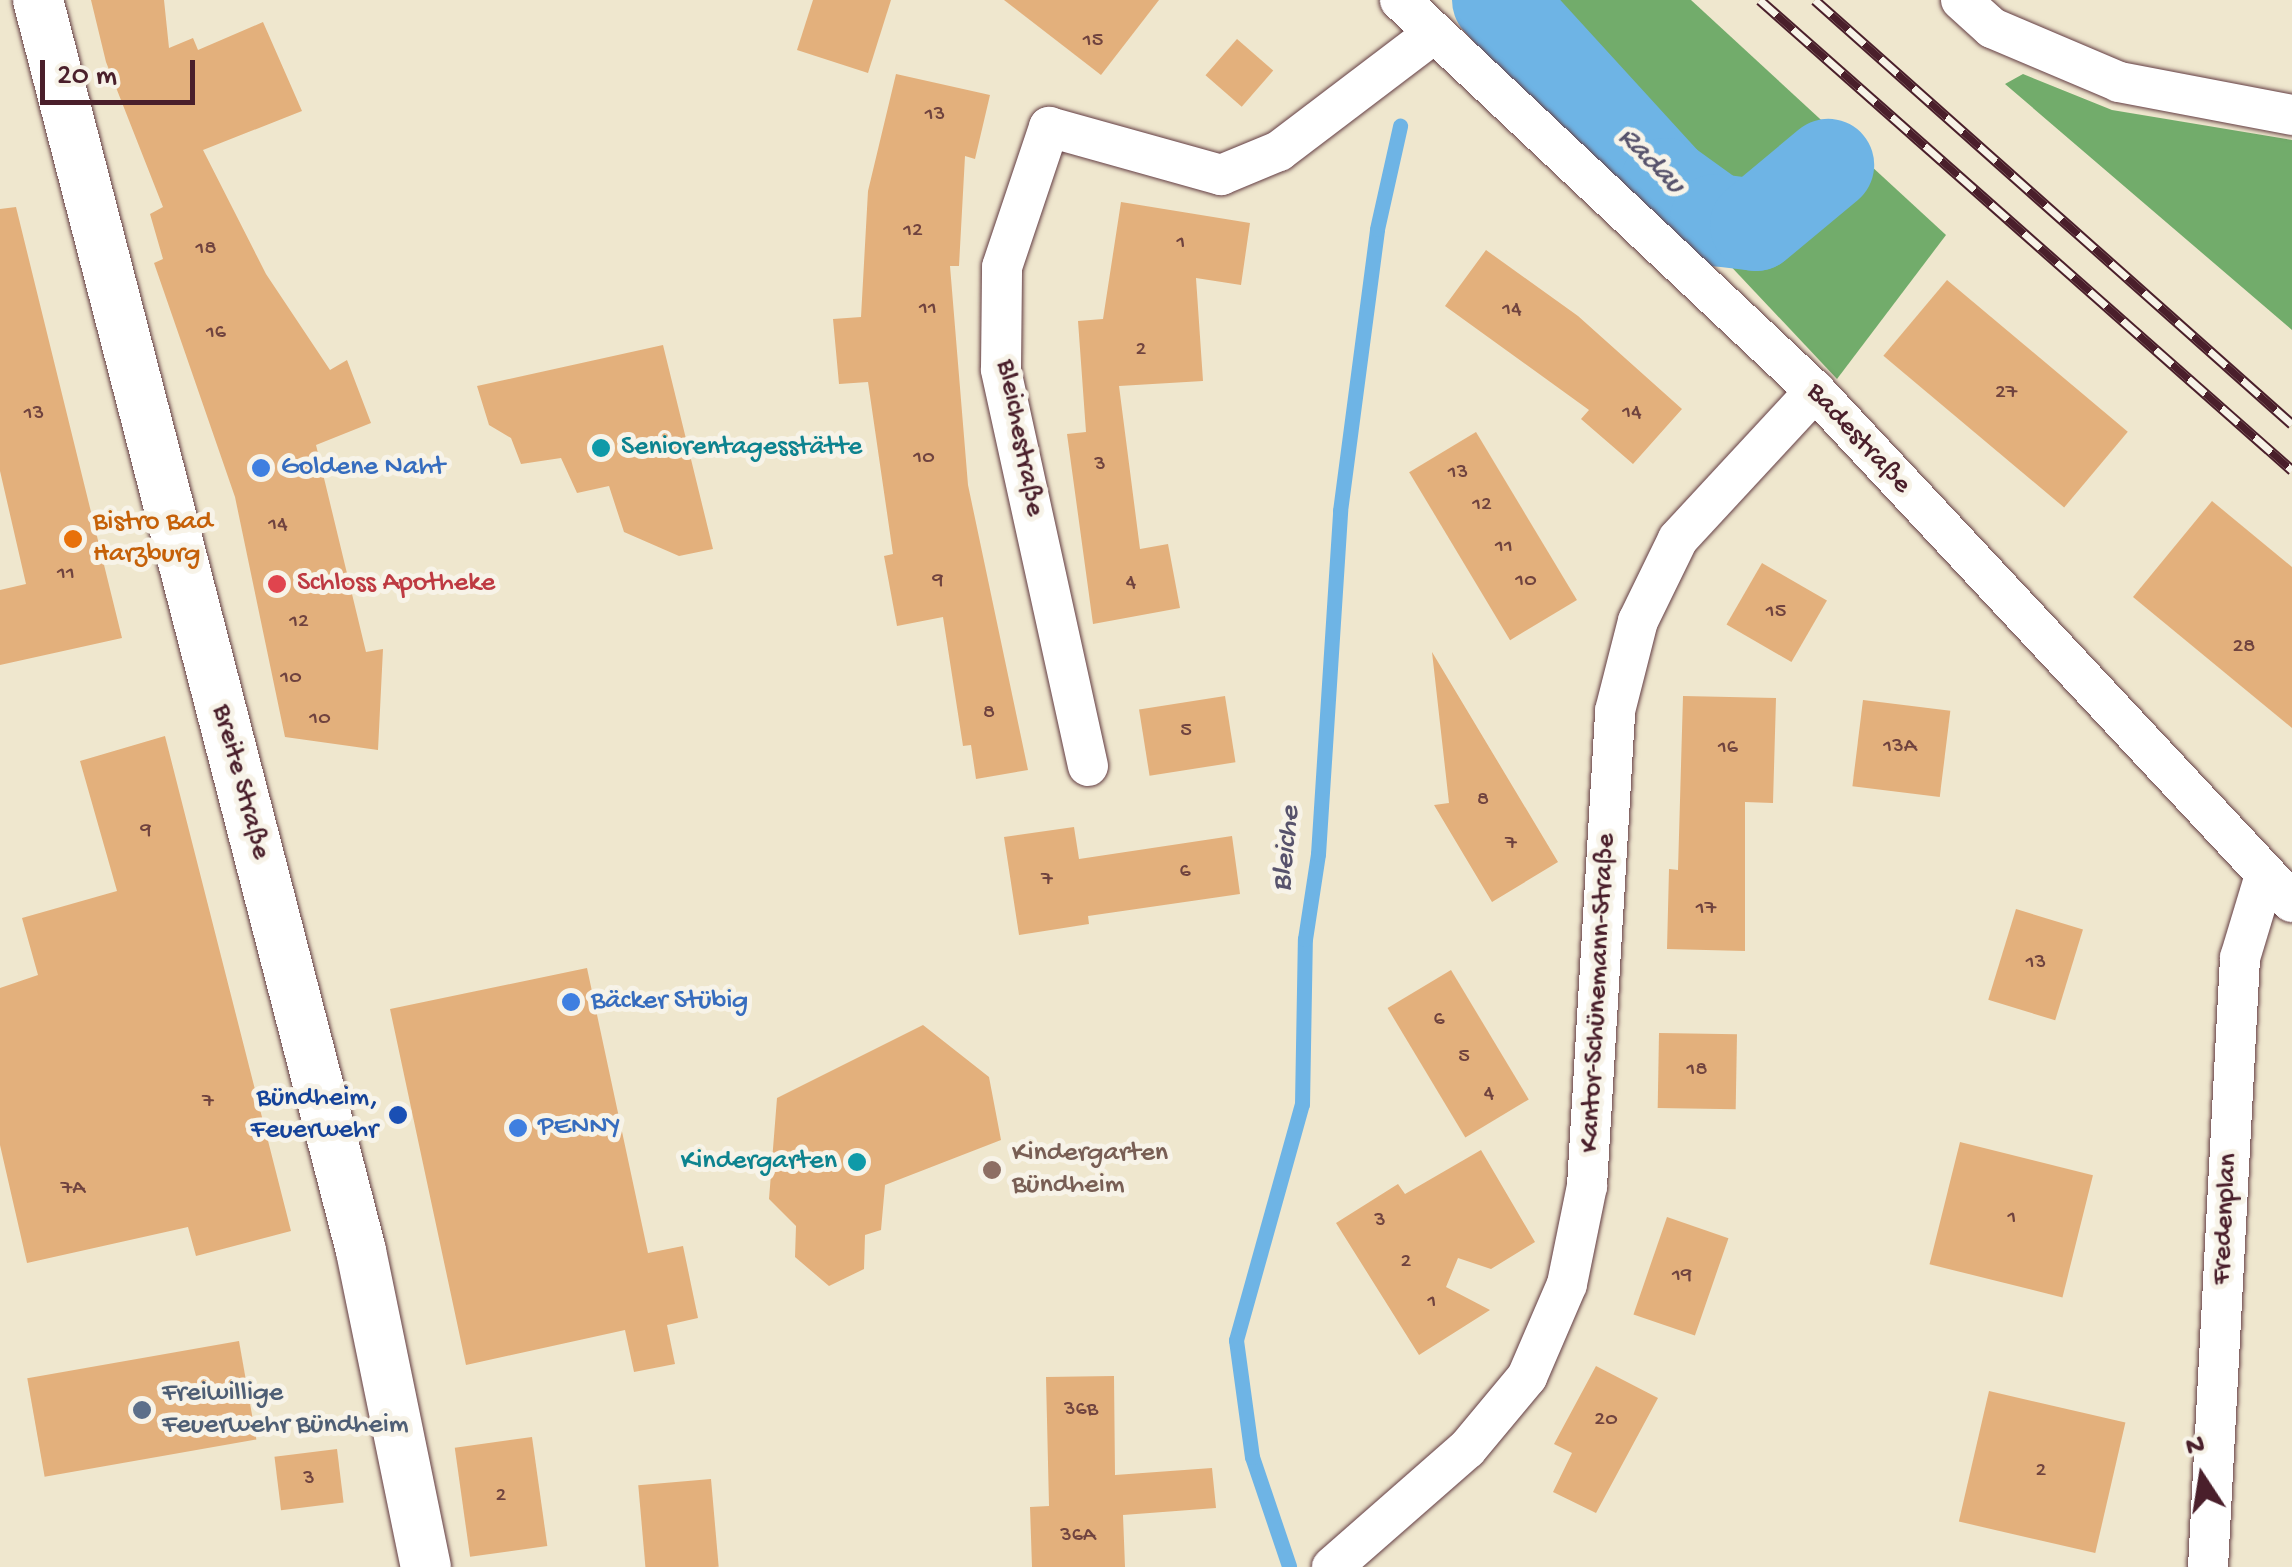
<!DOCTYPE html>
<html>
<head>
<meta charset="utf-8">
<style>
	body { margin:0 }
	#map { position:relative; width:2292px; height:1567px; overflow:hidden; background:#efe7ce; font-family:"Gochi Hand",sans-serif }
	div>[style] { position:absolute }
	.forest>* { inset:0; background:#72ac6b }
	.stream>* { height:15px; margin:-7.5px; padding:0 7.5px; transform-origin:7.5px; border-radius:7.5px; background:#6eb4e5 }
	.river>* { height:92px; margin:-46px; padding:0 46px; transform-origin:46px; border-radius:46px; background:#6eb4e5 }
	.building>* { inset:0; background:#e3b07c; transform-origin:0 0 }
	.roads { filter:drop-shadow(0 0 2px #633d43) drop-shadow(0 0 2px #633d43) }
	.minor>* { height:40px; margin:-20px; padding:0 20px; transform-origin:20px; border-radius:20px; background:#fff }
	.tertiary>* { height:50px; margin:-25px; padding:0 25px; transform-origin:25px; border-radius:25px; background:#fff }
	.rail>* { height:11px; margin-top:-5.5px; transform-origin:0; background:repeating-linear-gradient(90deg,#f7f3e8 0 22px,#4a1f2b 0 44px); box-sizing:border-box; border-block:2px solid #4a1f2b }
	.dots>* { width:28px; height:28px; translate:-50% -50%; box-sizing:border-box; border:5px solid #f7f3e8; border-radius:50% }
	span { translate:-50% -50%; white-space:nowrap; text-align:center; line-height:1.15; -webkit-text-stroke:10px #f7f3e8; paint-order:stroke }
	.number-label { font-size:22px; color:#70433f }
	.number-label span { -webkit-text-stroke-width:0 }
	.street-label { font-size:28px; color:#4a1f2b }
	.culture-label { font-size:28px; color:#0d838f }
	.left { translate:0 -50%; text-align:left }
	.right { translate:-100% -50%; text-align:right }
	.shop-label { font-size:28px; color:#366cbe }
	.food-label { font-size:28px; color:#c56008 }
	.health-label { font-size:28px; color:#be3a42 }
	.transit-label { font-size:28px; color:#164399 }
	.education-label { font-size:28px; color:#785e54 }
	.service-label { font-size:28px; color:#4e5e75 }
	.water-label { font-size:30px; color:#57536c; font-style:italic }
	.north { position:absolute; left:2152px; top:1427px; width:100px; height:100px; -webkit-text-stroke:8px #f7f3e8; paint-order:stroke; rotate:348deg; font-size:28px; font-weight:700; line-height:40px; text-align:center; color:#4a1f2b }
	.north::after { content:''; display:block; margin:auto; width:35px; height:45px; background:#4a1f2b; clip-path:polygon(50% 0,100% 100%,50% 72%,0 100%) }
	.scale { position:absolute; left:40px; top:60px; width:155px; height:45px; box-sizing:border-box; border:5px solid #4a1f2b; border-top:0; padding-left:12px; font-size:30px; line-height:35px; white-space:nowrap; color:#4a1f2b; -webkit-text-stroke:8px #f7f3e8; paint-order:stroke }
</style>
</head>
<body>
<div id="map">
	<div class="forest">
		<i style="clip-path:polygon(1480px 0,1691px 0,1946px 235px,1837px 379px)"></i>
		<i style="clip-path:polygon(2023px 74px,2112px 110px,2292px 140px,2292px 330px,2005px 84px)"></i>
	</div>
	<div class="stream">
		<i style="left:1289px;top:1566px;width:115px;rotate:-108.7deg"></i>
		<i style="left:1252px;top:1457px;width:118px;rotate:-97.8deg"></i>
		<i style="left:1236px;top:1340px;width:245px;rotate:-74.4deg"></i>
		<i style="left:1302px;top:1104px;width:165px;rotate:-89deg"></i>
		<i style="left:1305px;top:939px;width:86px;rotate:-81.3deg"></i>
		<i style="left:1318px;top:854px;width:344px;rotate:-86.3deg"></i>
		<i style="left:1340px;top:511px;width:284px;rotate:-82.5deg"></i>
		<i style="left:1377px;top:229px;width:106px;rotate:-77.4deg"></i>
	</div>
	<div class="river">
		<i style="left:1498px;top:0;width:249px;rotate:47.6deg"></i>
		<i style="left:1666px;top:184px;width:62px;rotate:35.8deg"></i>
		<i style="left:1716px;top:220px;width:40px;rotate:7.1deg"></i>
		<i style="left:1756px;top:225px;width:94px;rotate:-39.8deg"></i>
	</div>
	<div class="building">
		<i style="clip-path:polygon(91px 0,164px 0,169px 48px,193px 38px,198px 50px,263px 22px,302px 111px,203px 150px,266px 274px,330px 370px,347px 360px,371px 423px,316px 445px,366px 652px,383px 649px,378px 750px,285px 737px,235px 497px,154px 263px,163px 259px,150px 214px,163px 207px,106px 62px)"></i>
		<i style="clip-path:polygon(813px 0,891px 0,868px 73px,797px 50px)"></i>
		<i style="clip-path:polygon(1004px 0,1159px 0,1101px 75px)"></i>
		<i style="left:1237px;top:39px;width:48px;height:48px;rotate:41deg"></i>
		<i style="clip-path:polygon(896px 74px,990px 95px,975px 159px,965px 156px,959px 266px,950px 266px,968px 485px,1028px 770px,976px 779px,971px 745px,963px 746px,943px 617px,897px 626px,884px 556px,893px 554px,868px 382px,839px 384px,833px 319px,861px 317px,868px 191px)"></i>
		<i style="clip-path:polygon(1121px 202px,1250px 223px,1241px 285px,1196px 278px,1203px 381px,1119px 386px,1140px 549px,1168px 544px,1180px 608px,1093px 624px,1067px 434px,1086px 432px,1078px 321px,1103px 319px)"></i>
		<i style="clip-path:polygon(16px 207px,122px 638px,0 665px,0 590px,26px 584px,0 471px,0 209px)"></i>
		<i style="clip-path:polygon(1486px 250px,1578px 316px,1682px 409px,1633px 464px,1581px 419px,1589px 410px,1445px 306px)"></i>
		<i style="left:1947px;top:280px;width:236px;height:99px;rotate:40deg"></i>
		<i style="clip-path:polygon(663px 345px,713px 549px,679px 556px,624px 532px,609px 486px,577px 493px,561px 458px,521px 464px,511px 438px,489px 425px,477px 386px)"></i>
		<i style="left:1476px;top:432px;width:196px;height:78px;rotate:59deg"></i>
		<i style="clip-path:polygon(2212px 501px,2292px 567px,2292px 728px,2133px 597px)"></i>
		<i style="left:1762px;top:563px;width:75px;height:71px;rotate:30deg"></i>
		<i style="clip-path:polygon(1432px 652px,1558px 862px,1492px 902px,1434px 805px,1449px 803px)"></i>
		<i style="left:1225px;top:696px;width:67px;height:87px;rotate:81deg"></i>
		<i style="clip-path:polygon(1683px 696px,1776px 698px,1773px 803px,1745px 802px,1745px 951px,1667px 949px,1669px 869px,1678px 870px)"></i>
		<i style="left:1863px;top:700px;width:88px;height:87px;rotate:7deg"></i>
		<i style="clip-path:polygon(165px 736px,291px 1231px,196px 1256px,188px 1227px,27px 1263px,0 1145px,0 988px,38px 975px,22px 918px,117px 891px,80px 761px)"></i>
		<i style="clip-path:polygon(1074px 827px,1079px 859px,1232px 836px,1240px 894px,1088px 916px,1089px 924px,1019px 935px,1004px 837px)"></i>
		<i style="left:2016px;top:909px;width:70px;height:95px;rotate:17deg"></i>
		<i style="clip-path:polygon(587px 968px,648px 1253px,683px 1246px,698px 1318px,667px 1325px,675px 1364px,634px 1372px,625px 1330px,466px 1365px,390px 1009px)"></i>
		<i style="left:1451px;top:970px;width:151px;height:74px;rotate:59deg"></i>
		<i style="clip-path:polygon(923px 1025px,989px 1077px,1001px 1140px,885px 1185px,881px 1230px,865px 1235px,864px 1269px,829px 1286px,795px 1257px,796px 1226px,769px 1199px,777px 1098px)"></i>
		<i style="left:1659px;top:1033px;width:78px;height:75px;rotate:1deg"></i>
		<i style="left:1960px;top:1142px;width:137px;height:126px;rotate:14deg"></i>
		<i style="clip-path:polygon(1481px 1150px,1535px 1242px,1491px 1269px,1458px 1258px,1446px 1287px,1490px 1310px,1419px 1355px,1336px 1223px,1398px 1184px,1405px 1194px)"></i>
		<i style="left:1667px;top:1217px;width:65px;height:103px;rotate:19deg"></i>
		<i style="left:239px;top:1341px;width:100px;height:215px;rotate:80deg"></i>
		<i style="clip-path:polygon(1596px 1366px,1658px 1398px,1596px 1513px,1553px 1492px,1572px 1453px,1554px 1444px)"></i>
		<i style="clip-path:polygon(1114px 1376px,1115px 1475px,1212px 1468px,1216px 1508px,1123px 1515px,1125px 1567px,1032px 1567px,1030px 1507px,1049px 1506px,1046px 1377px)"></i>
		<i style="left:1989px;top:1391px;width:140px;height:134px;rotate:13deg"></i>
		<i style="left:532px;top:1437px;width:110px;height:78px;rotate:82deg"></i>
		<i style="left:337px;top:1449px;width:54px;height:63px;rotate:83deg"></i>
		<i style="left:711px;top:1479px;width:88px;height:73px;rotate:85deg"></i>
	</div>
	<div class="roads">
		<div class="minor">
			<i style="left:1400px;top:0;width:570px;rotate:43.29deg"></i>
			<i style="left:1815px;top:391px;width:699px;rotate:46.97deg"></i>
			<i style="left:1961px;top:0;width:42px;rotate:42.1deg"></i>
			<i style="left:1992px;top:28px;width:138px;rotate:23deg"></i>
			<i style="left:2119px;top:82px;width:176px;rotate:10.8deg"></i>
			<i style="left:1088px;top:766px;width:406px;rotate:-102.4deg"></i>
			<i style="left:1001px;top:369px;width:102px;rotate:-89.4deg"></i>
			<i style="left:1002px;top:267px;width:148px;rotate:-71.4deg"></i>
			<i style="left:1049px;top:127px;width:179px;rotate:15.6deg"></i>
			<i style="left:1221px;top:175px;width:63px;rotate:-22.5deg"></i>
			<i style="left:1279px;top:151px;width:193px;rotate:-37.2deg"></i>
			<i style="left:1332px;top:1567px;width:179px;rotate:-41.2deg"></i>
			<i style="left:1467px;top:1449px;width:94px;rotate:-50.2deg"></i>
			<i style="left:1527px;top:1377px;width:101px;rotate:-66.7deg"></i>
			<i style="left:1567px;top:1284px;width:100px;rotate:-78.5deg"></i>
			<i style="left:1587px;top:1186px;width:476px;rotate:-86.6deg"></i>
			<i style="left:1615px;top:711px;width:93px;rotate:-75.7deg"></i>
			<i style="left:1638px;top:621px;width:91px;rotate:-64deg"></i>
			<i style="left:1678px;top:539px;width:202px;rotate:-47.2deg"></i>
			<i style="left:2208px;top:1567px;width:610px;rotate:-86.99deg"></i>
			<i style="left:2240px;top:958px;width:87px;rotate:-73.2deg"></i>
		</div>
		<div class="tertiary">
			<i style="left:38px;top:0;width:1292px;rotate:75.52deg"></i>
			<i style="left:361px;top:1251px;width:323px;rotate:78.4deg"></i>
		</div>
	</div>
	<div class="rail">
		<i style="left:1760px;top:0;width:710px;rotate:41.46deg"></i>
		<i style="left:1815px;top:0;width:638px;rotate:41.63deg"></i>
	</div>
	<div class="dots">
		<i style="left:601px;top:448px;background:#0f9aa8"></i>
		<i style="left:261px;top:468px;background:#3f7fe0"></i>
		<i style="left:73px;top:539px;background:#e8710a"></i>
		<i style="left:277px;top:584px;background:#e0444e"></i>
		<i style="left:571px;top:1002px;background:#3f7fe0"></i>
		<i style="left:398px;top:1115px;background:#1a4fb4"></i>
		<i style="left:518px;top:1128px;background:#3f7fe0"></i>
		<i style="left:857px;top:1162px;background:#0f9aa8"></i>
		<i style="left:992px;top:1170px;background:#8d6e63"></i>
		<i style="left:142px;top:1410px;background:#5c6f8a"></i>
	</div>
	<div class="number-label">
		<span style="left:1093px;top:42px">15</span>
		<span style="left:935px;top:116px">13</span>
		<span style="left:913px;top:232px">12</span>
		<span style="left:1181px;top:244px">1</span>
		<span style="left:206px;top:250px">18</span>
		<span style="left:928px;top:310px">11</span>
		<span style="left:1512px;top:311px">14</span>
		<span style="left:216px;top:334px">16</span>
		<span style="left:1141px;top:351px">2</span>
		<span style="left:2006px;top:394px">27</span>
		<span style="left:1632px;top:414px">14</span>
		<span style="left:34px;top:415px">13</span>
		<span style="left:924px;top:459px">10</span>
		<span style="left:1100px;top:466px">3</span>
		<span style="left:1458px;top:474px">13</span>
		<span style="left:1482px;top:506px">12</span>
		<span style="left:278px;top:526px">14</span>
		<span style="left:1504px;top:548px">11</span>
		<span style="left:66px;top:575px">11</span>
		<span style="left:938px;top:582px">9</span>
		<span style="left:1526px;top:582px">10</span>
		<span style="left:1131px;top:584px">4</span>
		<span style="left:1776px;top:613px">15</span>
		<span style="left:299px;top:623px">12</span>
		<span style="left:2244px;top:648px">28</span>
		<span style="left:291px;top:679px">10</span>
		<span style="left:989px;top:714px">8</span>
		<span style="left:320px;top:720px">10</span>
		<span style="left:1186px;top:732px">5</span>
		<span style="left:1900px;top:748px">13A</span>
		<span style="left:1728px;top:749px">16</span>
		<span style="left:1483px;top:801px">8</span>
		<span style="left:146px;top:832px">9</span>
		<span style="left:1511px;top:845px">7</span>
		<span style="left:1185px;top:873px">6</span>
		<span style="left:1047px;top:881px">7</span>
		<span style="left:1706px;top:910px">17</span>
		<span style="left:2036px;top:964px">13</span>
		<span style="left:1439px;top:1021px">6</span>
		<span style="left:1464px;top:1058px">5</span>
		<span style="left:1697px;top:1071px">18</span>
		<span style="left:1489px;top:1095px">4</span>
		<span style="left:208px;top:1103px">7</span>
		<span style="left:73px;top:1190px">7A</span>
		<span style="left:2012px;top:1219px">1</span>
		<span style="left:1380px;top:1222px">3</span>
		<span style="left:1406px;top:1263px">2</span>
		<span style="left:1682px;top:1277px">19</span>
		<span style="left:1432px;top:1303px">1</span>
		<span style="left:1081px;top:1411px">36B</span>
		<span style="left:1606px;top:1421px">20</span>
		<span style="left:2041px;top:1472px">2</span>
		<span style="left:309px;top:1480px">3</span>
		<span style="left:501px;top:1497px">2</span>
		<span style="left:1078px;top:1537px">36A</span>
	</div>
	<div class="street-label">
		<span style="left:1019px;top:438px;rotate:79deg">Bleichestraße</span>
		<span style="left:1858px;top:439px;rotate:47deg">Badestraße</span>
		<span style="left:240px;top:782px;rotate:75deg">Breite Straße</span>
		<span style="left:1599px;top:993px;rotate:-87deg">Kantor-Schünemann-Straße</span>
		<span style="left:2226px;top:1219px;rotate:-87deg">Fredenplan</span>
	</div>
	<div class="culture-label">
		<span class="left" style="left:621px;top:448px">Seniorentagesstätte</span>
		<span class="right" style="left:837px;top:1162px">Kindergarten</span>
	</div>
	<div class="shop-label">
		<span class="left" style="left:281px;top:468px">Goldene Naht</span>
		<span class="left" style="left:591px;top:1002px">Bäcker Stübig</span>
		<span class="left" style="left:538px;top:1128px">PENNY</span>
	</div>
	<div class="food-label">
		<span class="left" style="left:93px;top:539px">Bistro Bad<br>Harzburg</span>
	</div>
	<div class="health-label">
		<span class="left" style="left:297px;top:584px">Schloss Apotheke</span>
	</div>
	<div class="transit-label">
		<span class="right" style="left:378px;top:1115px">Bündheim,<br>Feuerwehr</span>
	</div>
	<div class="education-label">
		<span class="left" style="left:1012px;top:1170px">Kindergarten<br>Bündheim</span>
	</div>
	<div class="service-label">
		<span class="left" style="left:162px;top:1410px">Freiwillige<br>Feuerwehr Bündheim</span>
	</div>
	<div class="water-label">
		<span style="left:1650px;top:162px;rotate:45deg">Radau</span>
		<span style="left:1288px;top:849px;rotate:-84deg">Bleiche</span>
	</div>
	<div class="north">N</div>
	<div class="scale">20 m</div>
</div>
</body>
</html>
